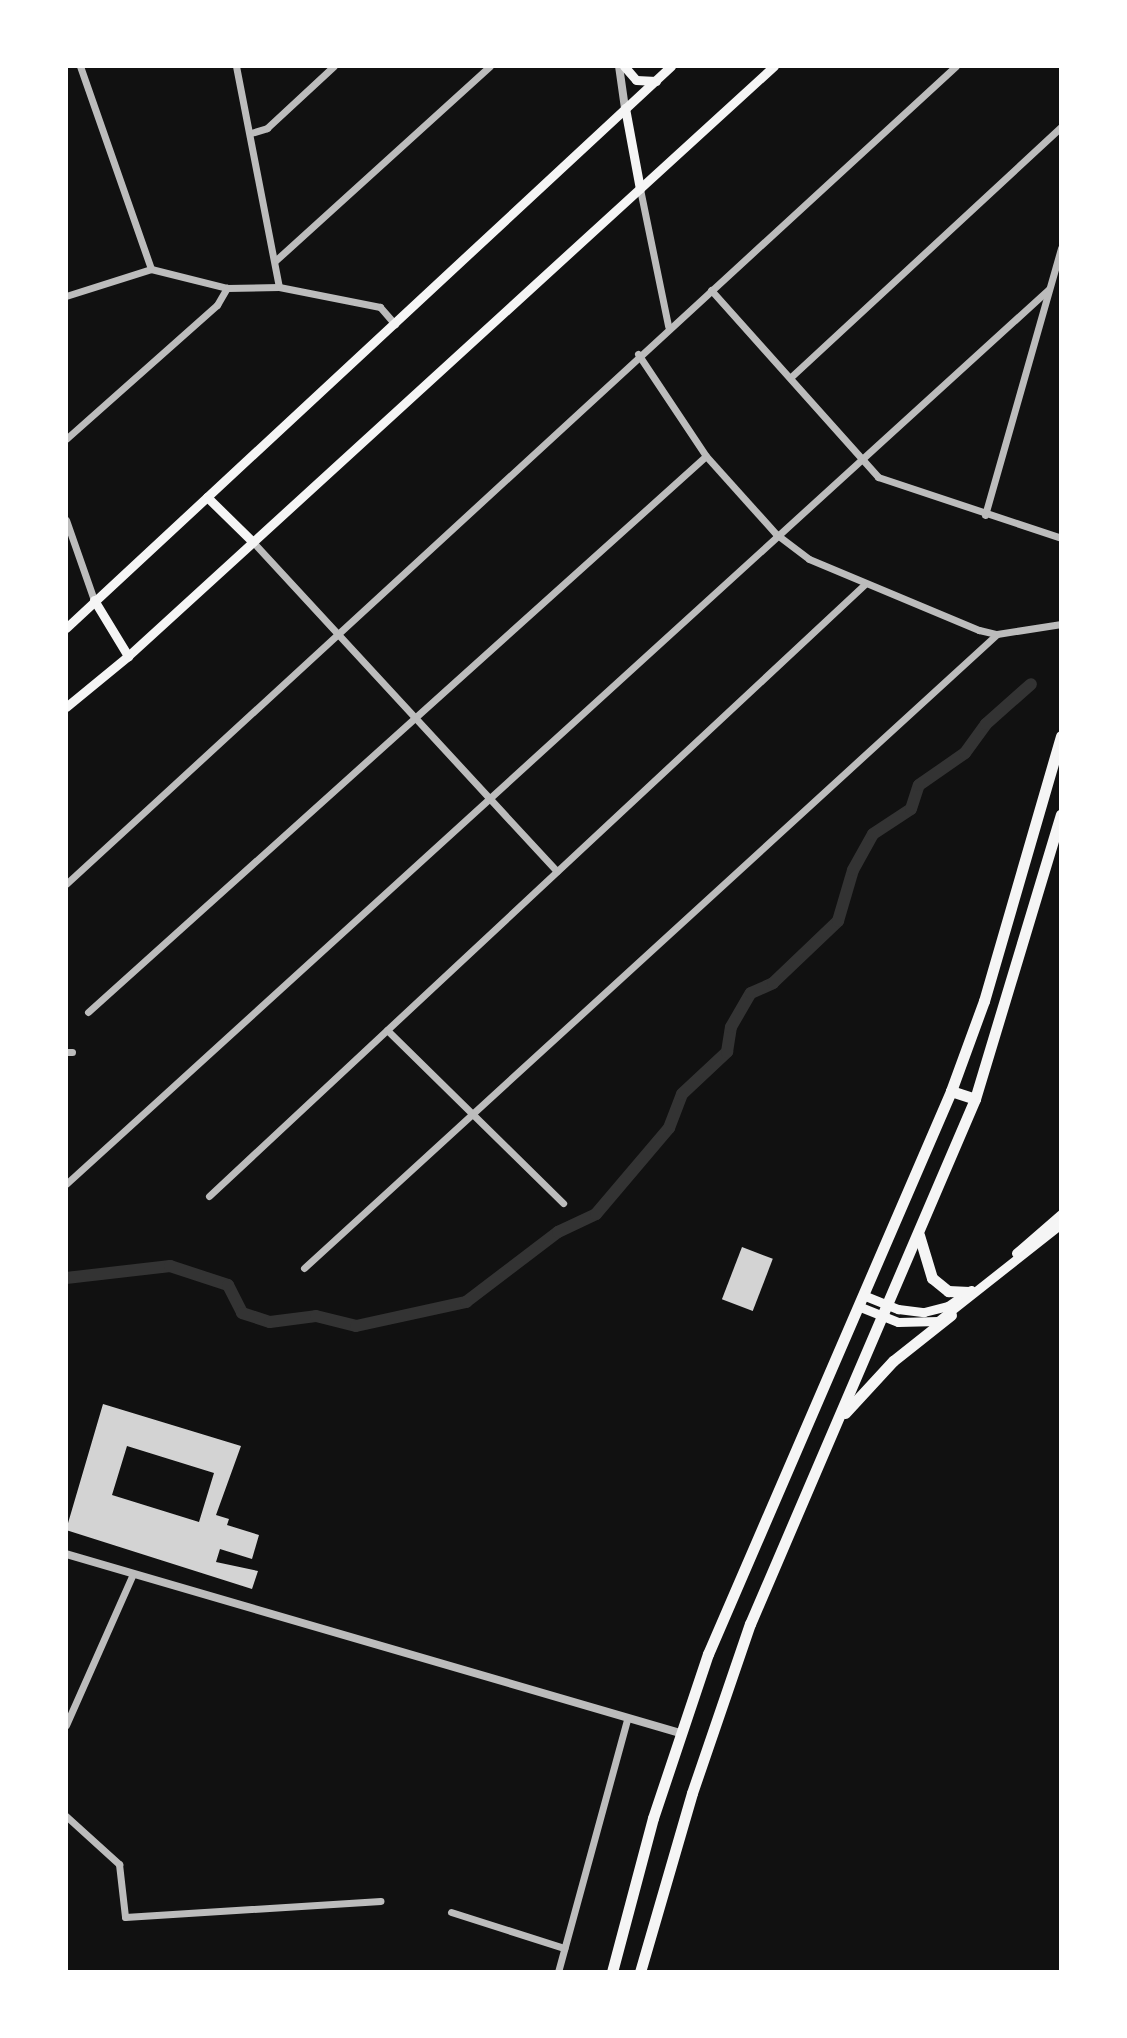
<!DOCTYPE html>
<html>
<head>
<meta charset="utf-8">
<style>
	body { margin:0 }
	#map { position:relative; width:1127px; height:2038px; overflow:hidden; background:#111; font-family:"Fira Sans",sans-serif }
	div>[style] { position:absolute }
	.canal>* { height:12px; margin:-6px; padding:0 6px; transform-origin:6px; border-radius:6px; background:#333 }
	.building>* { inset:0; background:#d3d3d3; transform-origin:0 0 }
	.minor>* { height:7px; margin:-3.5px; padding:0 3.5px; transform-origin:3.5px; border-radius:3.5px; background:#bcbcbc }
	.tertiary>* { height:8px; margin:-4px; padding:0 4px; transform-origin:4px; border-radius:4px; background:#bcbcbc }
	.secondary>* { height:9px; margin:-4.5px; padding:0 4.5px; transform-origin:4.5px; border-radius:4.5px; background:#f5f5f5 }
	.trunk>* { height:11px; margin:-5.5px; padding:0 5.5px; transform-origin:5.5px; border-radius:5.5px; background:#f5f5f5 }
	span { translate:-50% -50%; white-space:nowrap; text-align:center; line-height:1.15; -webkit-text-stroke:6px #fff; paint-order:stroke }
	.frame { position:absolute; inset:0; border:68px solid #fff; pointer-events:none }
</style>
</head>
<body>
<div id="map">
	<div class="canal">
		<i style="left:66px;top:1278px;width:105px;rotate:-6.6deg"></i>
		<i style="left:170px;top:1266px;width:61px;rotate:18.1deg"></i>
		<i style="left:228px;top:1285px;width:31px;rotate:63deg"></i>
		<i style="left:242px;top:1313px;width:29px;rotate:18deg"></i>
		<i style="left:270px;top:1322px;width:46px;rotate:-7.4deg"></i>
		<i style="left:316px;top:1316px;width:41px;rotate:14deg"></i>
		<i style="left:356px;top:1326px;width:113px;rotate:-12.3deg"></i>
		<i style="left:466px;top:1302px;width:116px;rotate:-37.3deg"></i>
		<i style="left:558px;top:1232px;width:42px;rotate:-25.3deg"></i>
		<i style="left:596px;top:1214px;width:113px;rotate:-49.7deg"></i>
		<i style="left:669px;top:1128px;width:36px;rotate:-69deg"></i>
		<i style="left:682px;top:1094px;width:62px;rotate:-43deg"></i>
		<i style="left:727px;top:1052px;width:25px;rotate:-81deg"></i>
		<i style="left:731px;top:1027px;width:39px;rotate:-60deg"></i>
		<i style="left:751px;top:993px;width:24px;rotate:-24deg"></i>
		<i style="left:773px;top:983px;width:90px;rotate:-43.6deg"></i>
		<i style="left:838px;top:921px;width:53px;rotate:-73.6deg"></i>
		<i style="left:853px;top:870px;width:41px;rotate:-60.9deg"></i>
		<i style="left:873px;top:834px;width:45px;rotate:-33.3deg"></i>
		<i style="left:911px;top:809px;width:25px;rotate:-72deg"></i>
		<i style="left:919px;top:785px;width:56px;rotate:-34.8deg"></i>
		<i style="left:965px;top:753px;width:36px;rotate:-54deg"></i>
		<i style="left:986px;top:724px;width:60px;rotate:-41.6deg"></i>
	</div>
	<div class="building">
		<i style="left:742px;top:1247px;width:33px;height:56px;rotate:21deg"></i>
		<i style="clip-path:polygon(evenodd,103px 1404px,241px 1446px,216px 1515px,229px 1519px,227px 1525px,259px 1535px,252px 1559px,220px 1549px,216px 1562px,258px 1571px,252px 1589px,66px 1530px,103px 1404px,127px 1446px,214px 1473px,199px 1522px,112px 1495px,127px 1446px)"></i>
	</div>
	<div class="minor">
		<i style="left:80px;top:66px;width:215px;rotate:70.7deg"></i>
		<i style="left:236px;top:66px;width:225px;rotate:79deg"></i>
		<i style="left:251px;top:133px;width:17px;rotate:-17deg"></i>
		<i style="left:267px;top:128px;width:91px;rotate:-42.8deg"></i>
		<i style="left:640px;top:189px;width:140px;rotate:78.4deg"></i>
		<i style="left:275px;top:261px;width:290px;rotate:-42.2deg"></i>
		<i style="left:711px;top:290px;width:251px;rotate:48.2deg"></i>
		<i style="left:878px;top:477px;width:193px;rotate:18.4deg"></i>
		<i style="left:66px;top:296px;width:89px;rotate:-17.6deg"></i>
		<i style="left:151px;top:269px;width:78px;rotate:14deg"></i>
		<i style="left:227px;top:288px;width:52px;rotate:-1.1deg"></i>
		<i style="left:279px;top:287px;width:103px;rotate:11.2deg"></i>
		<i style="left:380px;top:307px;width:23px;rotate:49deg"></i>
		<i style="left:638px;top:354px;width:123px;rotate:56.3deg"></i>
		<i style="left:706px;top:456px;width:105px;rotate:48.1deg"></i>
		<i style="left:776px;top:534px;width:41px;rotate:37.1deg"></i>
		<i style="left:809px;top:559px;width:184px;rotate:22.7deg"></i>
		<i style="left:979px;top:630px;width:18px;rotate:13deg"></i>
		<i style="left:997px;top:634px;width:65px;rotate:-8.9deg"></i>
		<i style="left:792px;top:376px;width:367px;rotate:-42.8deg"></i>
		<i style="left:66px;top:439px;width:202px;rotate:-41.6deg"></i>
		<i style="left:217px;top:305px;width:20px;rotate:-60deg"></i>
		<i style="left:985px;top:515px;width:278px;rotate:-74.1deg"></i>
		<i style="left:66px;top:520px;width:85px;rotate:70.7deg"></i>
		<i style="left:253px;top:542px;width:448px;rotate:47.3deg"></i>
		<i style="left:66px;top:884px;width:1209px;rotate:-42.59deg"></i>
		<i style="left:88px;top:1012px;width:831px;rotate:-41.98deg"></i>
		<i style="left:387px;top:1030px;width:247px;rotate:44.5deg"></i>
		<i style="left:66px;top:1052px;width:6px"></i>
		<i style="left:66px;top:1184px;width:1329px;rotate:-42.32deg"></i>
		<i style="left:209px;top:1196px;width:896px;rotate:-43.01deg"></i>
		<i style="left:304px;top:1268px;width:939px;rotate:-42.45deg"></i>
		<i style="left:66px;top:1725px;width:165px;rotate:-66.1deg"></i>
		<i style="left:66px;top:1816px;width:72px;rotate:42.2deg"></i>
		<i style="left:119px;top:1864px;width:53px;rotate:83.5deg"></i>
		<i style="left:125px;top:1917px;width:256px;rotate:-3.6deg"></i>
		<i style="left:451px;top:1912px;width:119px;rotate:17.7deg"></i>
		<i style="left:558px;top:1972px;width:262px;rotate:-74.7deg"></i>
	</div>
	<div class="tertiary">
		<i style="left:619px;top:66px;width:42px;rotate:81.9deg"></i>
		<i style="left:66px;top:1554px;width:640px;rotate:16.25deg"></i>
	</div>
	<div class="secondary">
		<i style="left:624px;top:66px;width:18px;rotate:49deg"></i>
		<i style="left:636px;top:80px;width:20px;rotate:3deg"></i>
		<i style="left:625px;top:108px;width:82px;rotate:79.5deg"></i>
		<i style="left:207px;top:497px;width:64px;rotate:44.4deg"></i>
		<i style="left:94px;top:600px;width:66px;rotate:58.7deg"></i>
		<i style="left:66px;top:628px;width:826px;rotate:-42.89deg"></i>
		<i style="left:66px;top:707px;width:80px;rotate:-39.4deg"></i>
		<i style="left:128px;top:656px;width:875px;rotate:-42.41deg"></i>
		<i style="left:1016px;top:1253px;width:60px;rotate:-40.9deg"></i>
		<i style="left:863px;top:1295px;width:38px;rotate:22deg"></i>
		<i style="left:898px;top:1309px;width:26px;rotate:7deg"></i>
		<i style="left:924px;top:1312px;width:25px;rotate:-14deg"></i>
		<i style="left:948px;top:1306px;width:28px;rotate:-35deg"></i>
		<i style="left:858px;top:1306px;width:43px;rotate:21.8deg"></i>
		<i style="left:898px;top:1322px;width:40px;rotate:-1.4deg"></i>
		<i style="left:938px;top:1321px;width:157px;rotate:-38.3deg"></i>
	</div>
	<div class="trunk">
		<i style="left:951px;top:1091px;width:25px;rotate:18deg"></i>
		<i style="left:919px;top:1235px;width:45px;rotate:73.2deg"></i>
		<i style="left:932px;top:1278px;width:21px;rotate:39deg"></i>
		<i style="left:948px;top:1291px;width:21px;rotate:3deg"></i>
		<i style="left:845px;top:1413px;width:71px;rotate:-47.3deg"></i>
		<i style="left:893px;top:1361px;width:74px;rotate:-38.4deg"></i>
		<i style="left:612px;top:1972px;width:159px;rotate:-75.1deg"></i>
		<i style="left:653px;top:1818px;width:173px;rotate:-71.5deg"></i>
		<i style="left:708px;top:1654px;width:613px;rotate:-66.65deg"></i>
		<i style="left:951px;top:1091px;width:96px;rotate:-69.9deg"></i>
		<i style="left:984px;top:1001px;width:276px;rotate:-73.8deg"></i>
		<i style="left:640px;top:1972px;width:186px;rotate:-73.8deg"></i>
		<i style="left:692px;top:1793px;width:179px;rotate:-71.1deg"></i>
		<i style="left:750px;top:1624px;width:571px;rotate:-66.8deg"></i>
		<i style="left:975px;top:1099px;width:297px;rotate:-73.2deg"></i>
	</div>
	<div class="frame"></div>
</div>
</body>
</html>
